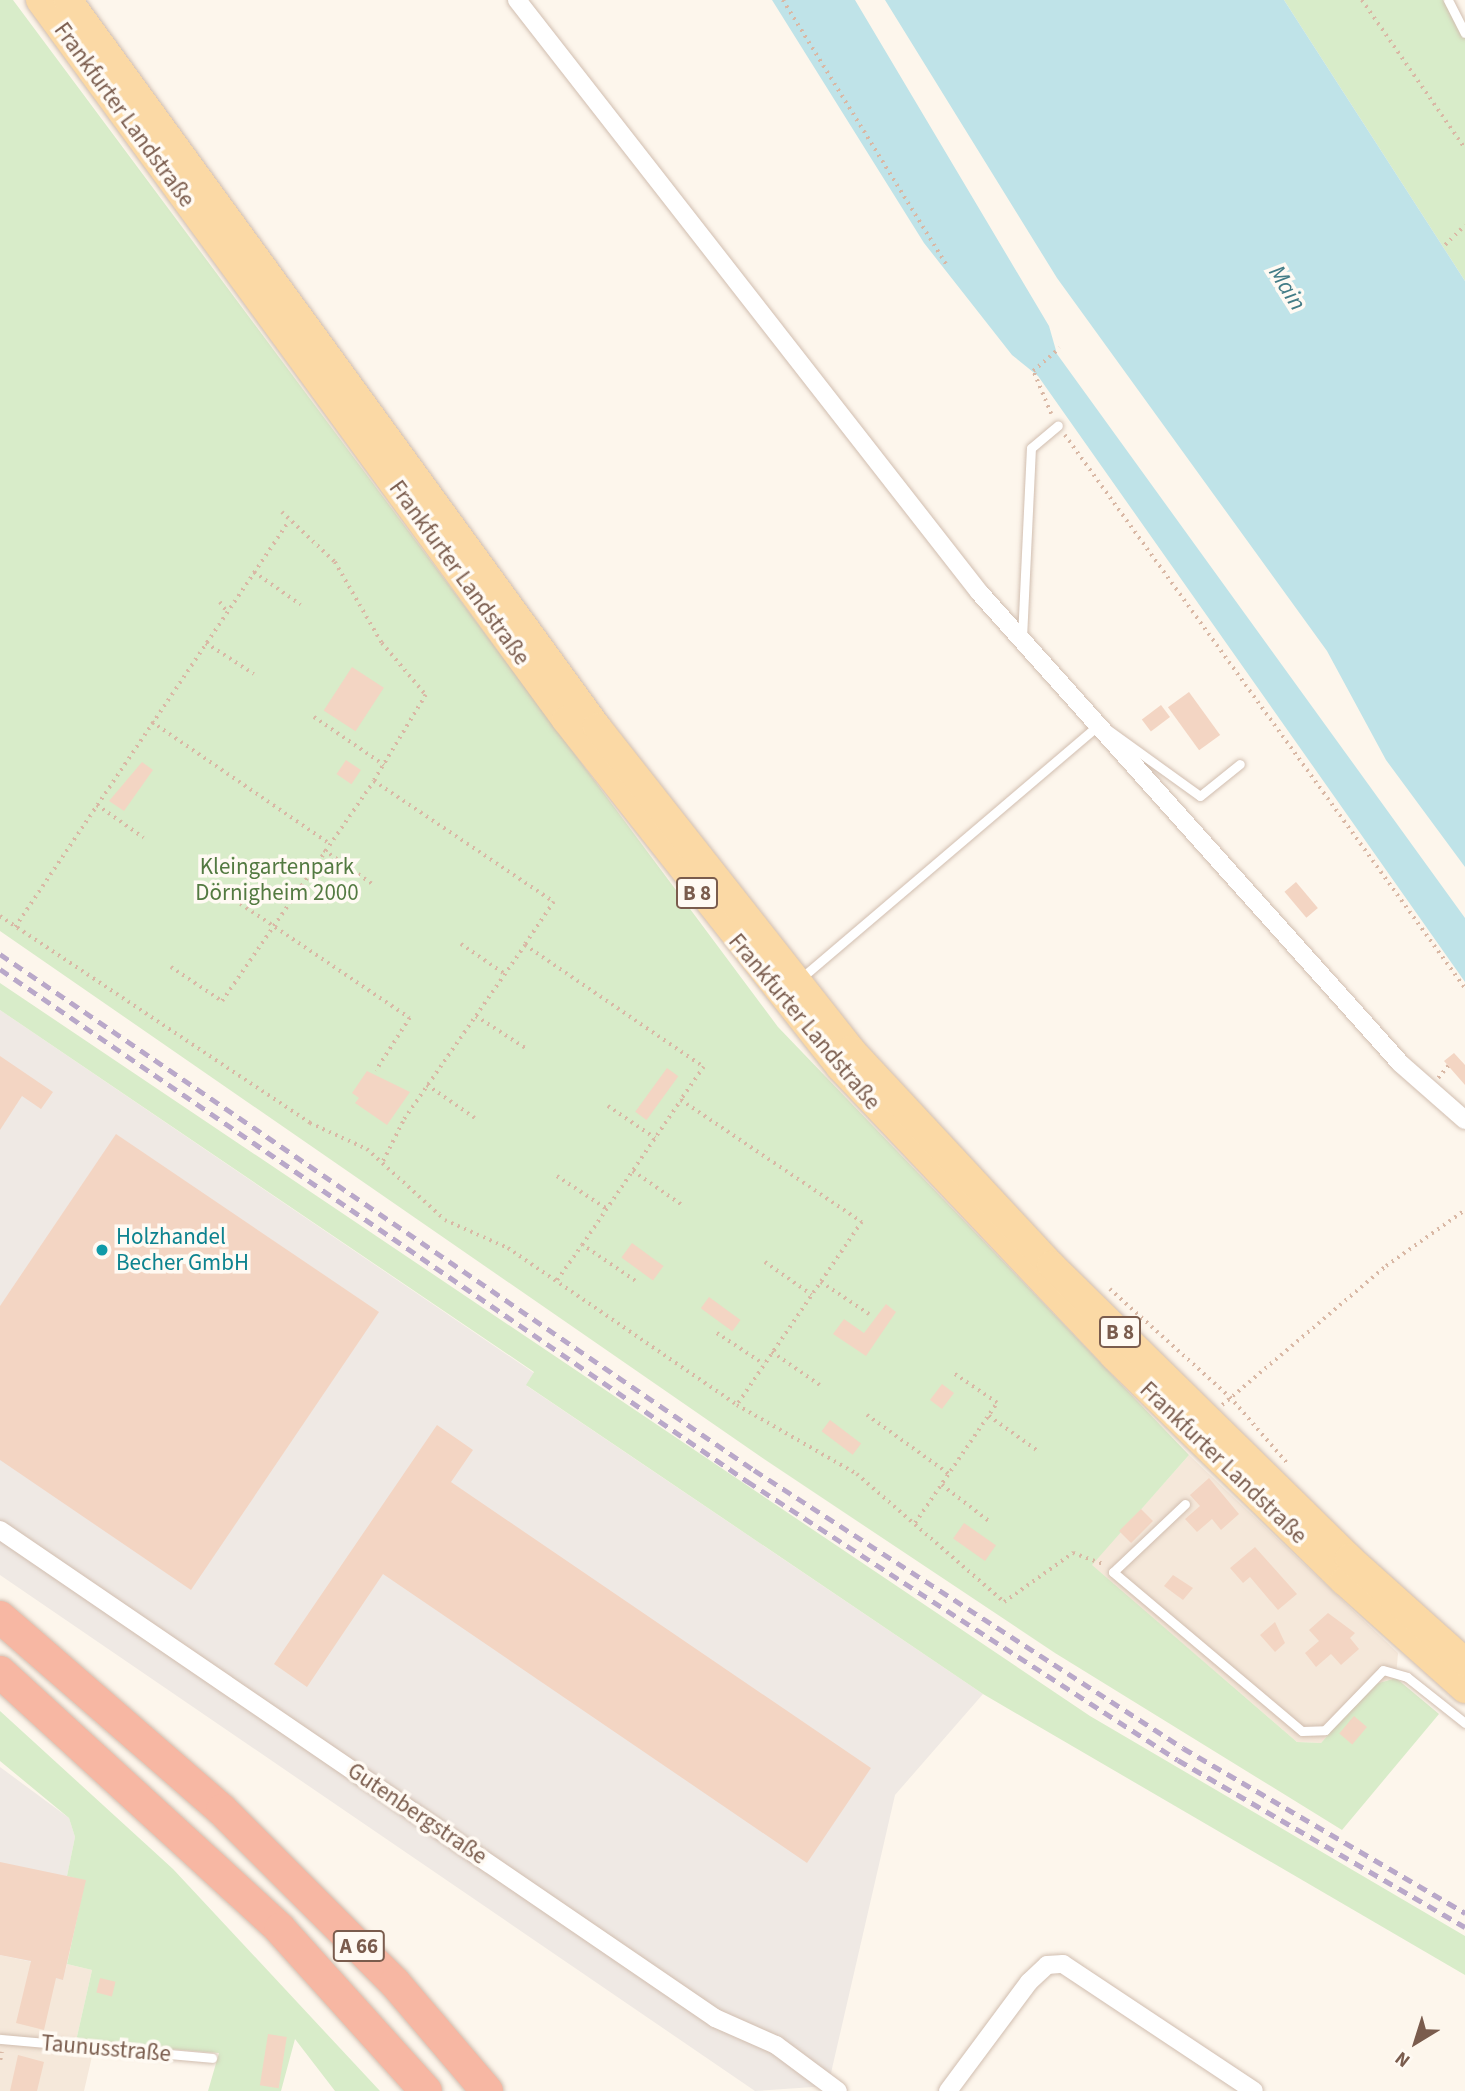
<!DOCTYPE html>
<html>
<head>
<meta charset="utf-8">
<style>
	body { margin:0 }
	#map { position:relative; width:1465px; height:2091px; overflow:hidden; background:#fdf6ec; font-family:"Source Sans 3",sans-serif }
	div>[style] { position:absolute }
	.residential>* { inset:0; background:#f5e8da }
	.industrial>* { inset:0; background:#efe9e4 }
	.green>* { inset:0; background:#d8ecc9 }
	.water>* { inset:0; background:#bfe3e8 }
	.building>* { inset:0; background:#f3d5c3; transform-origin:0 0 }
	.path>* { height:3.5px; margin-top:-1.75px; transform-origin:0; background:repeating-linear-gradient(90deg,#d9b8a5 0 2px,transparent 0 7px) }
	.roads { filter:drop-shadow(0 0 2px #d1beb0) drop-shadow(0 0 2px #d1beb0) }
	.lane>* { height:9px; margin:-4.5px; padding:0 4.5px; transform-origin:4.5px; border-radius:4.5px; background:#fff }
	.street>* { height:18px; margin:-9px; padding:0 9px; transform-origin:9px; border-radius:9px; background:#fff }
	.primary>* { height:28px; margin:-14px; padding:0 14px; transform-origin:14px; border-radius:14px; background:#fbd9a5 }
	.highway>* { height:32px; margin:-16px; padding:0 16px; transform-origin:16px; border-radius:16px; background:#f7b7a3 }
	.rail>* { height:5px; margin-top:-2.5px; transform-origin:0; background:repeating-linear-gradient(90deg,#b9a8c9 0 10px,transparent 0 17px) }
	.dots>* { width:19px; height:19px; translate:-50% -50%; box-sizing:border-box; border:4px solid #fffaf3; border-radius:50% }
	span { translate:-50% -50%; white-space:nowrap; text-align:center; line-height:1.15; -webkit-text-stroke:7px #fffaf3; paint-order:stroke }
	.shield-label span { padding:2px 5px; background:#fffaf3; border:2px solid; border-radius:5px; -webkit-text-stroke-width:0 }
	.shield-label { font-size:21px; color:#7a5c4d; font-weight:700 }
	.street-label { font-size:23px; color:#7a5c4d }
	.park-label { font-size:23px; color:#537a41 }
	.culture-label { font-size:23px; color:#0d838f }
	.left { translate:0 -50%; text-align:left }
	.water-label { font-size:24px; color:#437c86; font-style:italic }
	.north { position:absolute; left:1381px; top:2007px; width:70px; height:70px; -webkit-text-stroke:5px #fffaf3; paint-order:stroke; rotate:218deg; font-size:19px; font-weight:700; line-height:28px; text-align:center; color:#7a5c4d }
	.north::after { content:''; display:block; margin:auto; width:24px; height:32px; background:#7a5c4d; clip-path:polygon(50% 0,100% 100%,50% 72%,0 100%) }
</style>
</head>
<body>
<div id="map">
	<div class="residential">
		<i style="clip-path:polygon(1189px 1455px,1398px 1653px,1396px 1678px,1372px 1685px,1321px 1743px,1297px 1742px,1091px 1565px)"></i>
		<i style="clip-path:polygon(0 1955px,33px 1962px,63px 1979px,67px 1964px,92px 1970px,74px 2050px,93px 2052px,84px 2091px,0 2091px)"></i>
	</div>
	<div class="industrial">
		<i style="clip-path:polygon(0 1010px,534px 1373px,527px 1386px,983px 1694px,895px 1795px,828px 2086px,755px 2091px,0 1575px)"></i>
		<i style="clip-path:polygon(0 1767px,69px 1818px,75px 1837px,67px 1876px,86px 1880px,63px 1980px,31px 1973px,33px 1962px,0 1955px)"></i>
	</div>
	<div class="green">
		<i style="clip-path:polygon(0 0,13px 0,778px 1027px,1189px 1455px,1092px 1565px,1297px 1742px,1321px 1743px,1372px 1685px,1396px 1678px,1439px 1714px,1342px 1830px,1055px 1653px,764px 1459px,0 931px)"></i>
		<i style="clip-path:polygon(1284px 0,1443px 0,1465px 38px,1465px 281px)"></i>
		<i style="clip-path:polygon(0 983px,1090px 1716px,1465px 1936px,1465px 1975px,983px 1694px,526px 1385px,534px 1372px,0 1010px)"></i>
		<i style="clip-path:polygon(0 1711px,173px 1869px,380px 2091px,335px 2091px,295px 2039px,281px 2091px,208px 2091px,219px 2053px,76px 2041px,92px 1970px,67px 1964px,85px 1881px,67px 1876px,75px 1837px,69px 1818px,0 1761px)"></i>
	</div>
	<div class="water">
		<i style="clip-path:polygon(772px 0,855px 0,1049px 326px,1057px 354px,1465px 918px,1465px 982px,1038px 376px,1012px 355px,924px 243px)"></i>
		<i style="clip-path:polygon(885px 0,1284px 0,1465px 281px,1465px 867px,1386px 760px,1327px 651px,1057px 278px)"></i>
	</div>
	<div class="building">
		<i style="left:352px;top:667px;width:38px;height:52px;rotate:33deg"></i>
		<i style="left:1189px;top:692px;width:53px;height:26px;rotate:54deg"></i>
		<i style="left:1161px;top:705px;width:15px;height:24px;rotate:53deg"></i>
		<i style="left:346px;top:760px;width:18px;height:17px;rotate:34deg"></i>
		<i style="clip-path:polygon(142px 762px,153px 770px,124px 811px,109px 801px)"></i>
		<i style="left:1296px;top:882px;width:34px;height:15px;rotate:50deg"></i>
		<i style="clip-path:polygon(1454px 1053px,1465px 1065px,1465px 1085px,1444px 1061px)"></i>
		<i style="clip-path:polygon(0 1056px,53px 1092px,41px 1109px,22px 1096px,0 1130px)"></i>
		<i style="left:667px;top:1068px;width:14px;height:54px;rotate:36deg"></i>
		<i style="clip-path:polygon(367px 1071px,410px 1092px,387px 1125px,355px 1103px,359px 1098px,352px 1093px)"></i>
		<i style="clip-path:polygon(116px 1134px,379px 1312px,191px 1590px,0 1460px,0 1306px)"></i>
		<i style="left:632px;top:1243px;width:39px;height:18px;rotate:36deg"></i>
		<i style="left:709px;top:1297px;width:39px;height:14px;rotate:36deg"></i>
		<i style="clip-path:polygon(886px 1304px,896px 1312px,866px 1356px,833px 1334px,844px 1319px,864px 1333px)"></i>
		<i style="left:942px;top:1384px;width:15px;height:20px;rotate:37deg"></i>
		<i style="left:830px;top:1420px;width:39px;height:14px;rotate:37deg"></i>
		<i style="clip-path:polygon(437px 1425px,473px 1450px,451px 1482px,871px 1768px,807px 1863px,383px 1574px,307px 1687px,274px 1664px)"></i>
		<i style="clip-path:polygon(1209px 1478px,1239px 1514px,1221px 1530px,1212px 1519px,1197px 1532px,1185px 1519px,1200px 1506px,1190px 1495px)"></i>
		<i style="left:1141px;top:1509px;width:17px;height:31px;rotate:45deg"></i>
		<i style="left:964px;top:1523px;width:39px;height:19px;rotate:35deg"></i>
		<i style="clip-path:polygon(1255px 1547px,1297px 1594px,1278px 1610px,1250px 1577px,1243px 1583px,1230px 1568px)"></i>
		<i style="clip-path:polygon(1173px 1575px,1193px 1588px,1183px 1600px,1164px 1586px)"></i>
		<i style="clip-path:polygon(1328px 1613px,1355px 1633px,1350px 1638px,1359px 1649px,1341px 1665px,1331px 1654px,1316px 1667px,1305px 1653px,1319px 1641px,1309px 1630px)"></i>
		<i style="clip-path:polygon(1275px 1622px,1285px 1643px,1275px 1652px,1260px 1635px)"></i>
		<i style="left:1354px;top:1716px;width:17px;height:23px;rotate:40deg"></i>
		<i style="clip-path:polygon(0 1862px,86px 1880px,63px 1980px,56px 1978px,44px 2030px,16px 2023px,31px 1961px,0 1955px)"></i>
		<i style="left:100px;top:1978px;width:16px;height:15px;rotate:14deg"></i>
		<i style="left:268px;top:2034px;width:19px;height:52px;rotate:9deg"></i>
		<i style="clip-path:polygon(18px 2055px,44px 2062px,37px 2091px,10px 2091px)"></i>
	</div>
	<div class="path">
		<i style="left:783px;top:0;width:314px;rotate:58.3deg"></i>
		<i style="left:1362px;top:0;width:180px;rotate:55.2deg"></i>
		<i style="left:1445px;top:245px;width:28px;rotate:-45deg"></i>
		<i style="left:1051px;top:414px;width:47px;rotate:-112.7deg"></i>
		<i style="left:1033px;top:371px;width:35px;rotate:-41deg"></i>
		<i style="left:1065px;top:435px;width:683px;rotate:54.12deg"></i>
		<i style="left:282px;top:512px;width:73px;rotate:43.3deg"></i>
		<i style="left:335px;top:562px;width:94px;rotate:59.9deg"></i>
		<i style="left:382px;top:643px;width:68px;rotate:49.8deg"></i>
		<i style="left:426px;top:695px;width:100px;rotate:121.2deg"></i>
		<i style="left:374px;top:781px;width:217px;rotate:33.9deg"></i>
		<i style="left:554px;top:902px;width:52px;rotate:124deg"></i>
		<i style="left:525px;top:945px;width:217px;rotate:34.3deg"></i>
		<i style="left:704px;top:1067px;width:40px;rotate:124.9deg"></i>
		<i style="left:681px;top:1100px;width:218px;rotate:34deg"></i>
		<i style="left:862px;top:1222px;width:222px;rotate:124.3deg"></i>
		<i style="left:254px;top:572px;width:57px;rotate:35.1deg"></i>
		<i style="left:220px;top:602px;width:12px;rotate:55deg"></i>
		<i style="left:206px;top:643px;width:57px;rotate:32.9deg"></i>
		<i style="left:314px;top:717px;width:85px;rotate:34.4deg"></i>
		<i style="left:152px;top:722px;width:214px;rotate:34.4deg"></i>
		<i style="left:97px;top:805px;width:57px;rotate:35.1deg"></i>
		<i style="left:324px;top:850px;width:62px;rotate:35.2deg"></i>
		<i style="left:223px;top:892px;width:225px;rotate:34deg"></i>
		<i style="left:410px;top:1018px;width:63px;rotate:122.7deg"></i>
		<i style="left:0;top:916px;width:373px;rotate:33.7deg"></i>
		<i style="left:310px;top:1123px;width:63px;rotate:24.5deg"></i>
		<i style="left:367px;top:1149px;width:105px;rotate:42.3deg"></i>
		<i style="left:445px;top:1220px;width:69px;rotate:24deg"></i>
		<i style="left:508px;top:1248px;width:278px;rotate:34.4deg"></i>
		<i style="left:737px;top:1405px;width:138px;rotate:29.9deg"></i>
		<i style="left:857px;top:1474px;width:195px;rotate:41deg"></i>
		<i style="left:1004px;top:1602px;width:85px;rotate:-35.4deg"></i>
		<i style="left:1073px;top:1553px;width:33px;rotate:20deg"></i>
		<i style="left:15px;top:927px;width:490px;rotate:-56deg"></i>
		<i style="left:461px;top:944px;width:53px;rotate:34.3deg"></i>
		<i style="left:171px;top:967px;width:61px;rotate:33.7deg"></i>
		<i style="left:222px;top:1001px;width:267px;rotate:-55.4deg"></i>
		<i style="left:476px;top:1016px;width:61px;rotate:32.9deg"></i>
		<i style="left:1438px;top:1078px;width:16px;rotate:-50deg"></i>
		<i style="left:427px;top:1085px;width:58px;rotate:34.5deg"></i>
		<i style="left:608px;top:1106px;width:57px;rotate:34.2deg"></i>
		<i style="left:383px;top:1161px;width:47px;rotate:-63.4deg"></i>
		<i style="left:404px;top:1119px;width:212px;rotate:-55.2deg"></i>
		<i style="left:633px;top:1171px;width:60px;rotate:34.8deg"></i>
		<i style="left:557px;top:1176px;width:60px;rotate:33.4deg"></i>
		<i style="left:765px;top:1262px;width:57px;rotate:35.1deg"></i>
		<i style="left:557px;top:1280px;width:43px;rotate:-54.5deg"></i>
		<i style="left:635px;top:1281px;width:64px;rotate:-145.8deg"></i>
		<i style="left:582px;top:1245px;width:176px;rotate:-55.7deg"></i>
		<i style="left:821px;top:1282px;width:58px;rotate:33.7deg"></i>
		<i style="left:1110px;top:1289px;width:161px;rotate:42deg"></i>
		<i style="left:1230px;top:1397px;width:90px;rotate:49.1deg"></i>
		<i style="left:717px;top:1333px;width:56px;rotate:33.4deg"></i>
		<i style="left:772px;top:1352px;width:58px;rotate:34.5deg"></i>
		<i style="left:1222px;top:1405px;width:215px;rotate:-40.3deg"></i>
		<i style="left:1386px;top:1266px;width:97px;rotate:-35.3deg"></i>
		<i style="left:867px;top:1415px;width:101px;rotate:35.7deg"></i>
		<i style="left:989px;top:1416px;width:60px;rotate:35.5deg"></i>
		<i style="left:942px;top:1485px;width:59px;rotate:37.5deg"></i>
		<i style="left:915px;top:1523px;width:145px;rotate:-55.7deg"></i>
		<i style="left:997px;top:1403px;width:52px;rotate:-146deg"></i>
		<i style="left:0;top:2060px;width:8px;rotate:-76deg"></i>
	</div>
	<div class="roads">
		<div class="lane">
			<i style="left:1448px;top:0;width:37px;rotate:63deg"></i>
			<i style="left:1022px;top:638px;width:190px;rotate:-87.3deg"></i>
			<i style="left:1031px;top:448px;width:35px;rotate:-40deg"></i>
			<i style="left:800px;top:979px;width:394px;rotate:-40.4deg"></i>
			<i style="left:1100px;top:724px;width:123px;rotate:35.8deg"></i>
			<i style="left:1200px;top:796px;width:51px;rotate:-38.7deg"></i>
			<i style="left:1185px;top:1504px;width:99px;rotate:136.6deg"></i>
			<i style="left:1113px;top:1572px;width:247px;rotate:40.1deg"></i>
			<i style="left:1302px;top:1731px;width:23px;rotate:-2deg"></i>
			<i style="left:1325px;top:1730px;width:83px;rotate:-46deg"></i>
			<i style="left:1383px;top:1670px;width:25px;rotate:16deg"></i>
			<i style="left:1407px;top:1677px;width:74px;rotate:38.4deg"></i>
			<i style="left:0;top:2039px;width:213px;rotate:5.1deg"></i>
		</div>
		<div class="street">
			<i style="left:517px;top:0;width:751px;rotate:52.03deg"></i>
			<i style="left:979px;top:592px;width:633px;rotate:48.2deg"></i>
			<i style="left:1401px;top:1064px;width:85px;rotate:41.2deg"></i>
			<i style="left:0;top:1530px;width:866px;rotate:34.31deg"></i>
			<i style="left:715px;top:2018px;width:67px;rotate:23.9deg"></i>
			<i style="left:776px;top:2045px;width:77px;rotate:36.6deg"></i>
			<i style="left:948px;top:2091px;width:136px;rotate:-53.4deg"></i>
			<i style="left:1029px;top:1982px;width:25px;rotate:-43deg"></i>
			<i style="left:1047px;top:1965px;width:16px;rotate:-4deg"></i>
			<i style="left:1063px;top:1964px;width:229px;rotate:33.6deg"></i>
		</div>
		<div class="primary">
			<i style="left:40px;top:0;width:892px;rotate:53.85deg"></i>
			<i style="left:566px;top:720px;width:442px;rotate:51.7deg"></i>
			<i style="left:840px;top:1067px;width:398px;rotate:46.5deg"></i>
			<i style="left:1114px;top:1356px;width:322px;rotate:44.4deg"></i>
			<i style="left:1344px;top:1581px;width:162px;rotate:41.8deg"></i>
			<i style="left:68px;top:0;width:899px;rotate:53.96deg"></i>
			<i style="left:597px;top:727px;width:411px;rotate:51.8deg"></i>
			<i style="left:851px;top:1050px;width:294px;rotate:47.1deg"></i>
			<i style="left:1051px;top:1265px;width:418px;rotate:44.5deg"></i>
			<i style="left:1349px;top:1558px;width:156px;rotate:41.9deg"></i>
		</div>
		<div class="highway">
			<i style="left:0;top:1617px;width:294px;rotate:41deg"></i>
			<i style="left:222px;top:1810px;width:245px;rotate:45deg"></i>
			<i style="left:395px;top:1983px;width:142px;rotate:49.6deg"></i>
			<i style="left:0;top:1672px;width:380px;rotate:42.5deg"></i>
			<i style="left:280px;top:1929px;width:218px;rotate:48deg"></i>
		</div>
	</div>
	<div class="rail">
		<i style="left:0;top:954px;width:914px;rotate:34.39deg"></i>
		<i style="left:754px;top:1470px;width:511px;rotate:32.94deg"></i>
		<i style="left:1183px;top:1748px;width:327px;rotate:30.3deg"></i>
		<i style="left:0;top:969px;width:906px;rotate:34.43deg"></i>
		<i style="left:747px;top:1481px;width:513px;rotate:32.92deg"></i>
		<i style="left:1178px;top:1760px;width:332px;rotate:30.2deg"></i>
	</div>
	<div class="dots">
		<i style="left:102px;top:1250px;background:#0f9aa8"></i>
	</div>
	<div class="shield-label">
		<span style="left:697px;top:893px">B 8</span>
		<span style="left:1120px;top:1332px">B 8</span>
		<span style="left:359px;top:1946px">A 66</span>
	</div>
	<div class="street-label">
		<span style="left:124px;top:115px;rotate:54deg">Frankfurter Landstraße</span>
		<span style="left:459px;top:573px;rotate:54deg">Frankfurter Landstraße</span>
		<span style="left:804px;top:1022px;rotate:50deg">Frankfurter Landstraße</span>
		<span style="left:1223px;top:1463px;rotate:44deg">Frankfurter Landstraße</span>
		<span style="left:417px;top:1814px;rotate:34deg">Gutenbergstraße</span>
		<span style="left:106px;top:2049px;rotate:5deg">Taunusstraße</span>
	</div>
	<div class="park-label">
		<span style="left:277px;top:880px">Kleingartenpark<br>Dörnigheim 2000</span>
	</div>
	<div class="culture-label">
		<span class="left" style="left:116px;top:1250px">Holzhandel<br>Becher GmbH</span>
	</div>
	<div class="water-label">
		<span style="left:1287px;top:288px;rotate:58deg">Main</span>
	</div>
	<div class="north">N</div>
</div>
</body>
</html>
